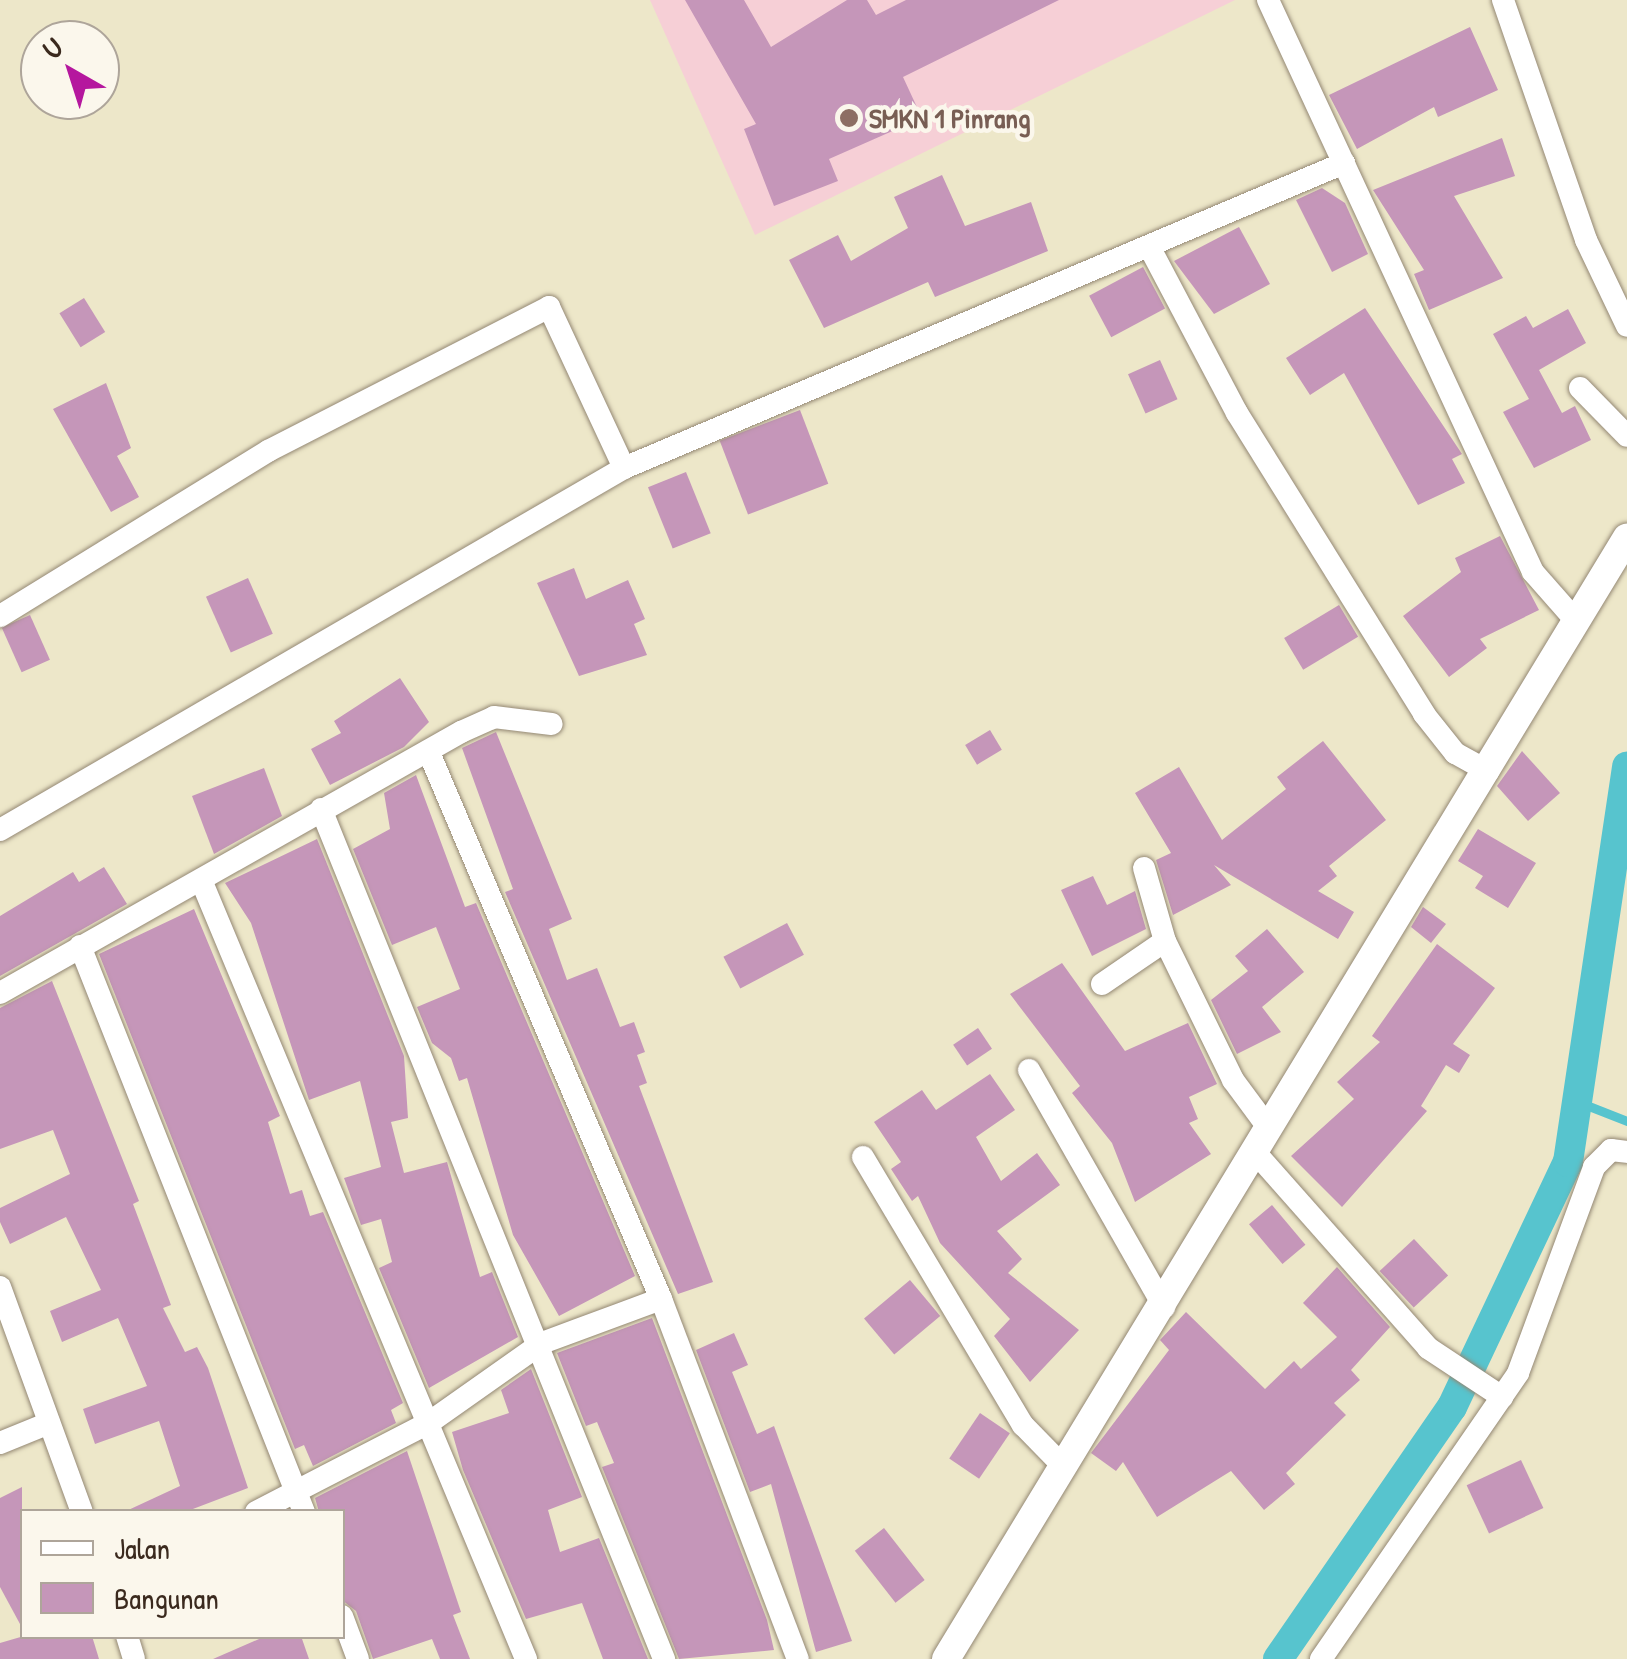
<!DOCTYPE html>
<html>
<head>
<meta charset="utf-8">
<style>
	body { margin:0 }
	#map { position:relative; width:1627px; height:1659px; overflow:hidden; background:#ede7c9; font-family:"Patrick Hand",sans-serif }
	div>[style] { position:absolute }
	.built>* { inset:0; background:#f6cfd6 }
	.stream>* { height:9px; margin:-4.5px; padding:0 4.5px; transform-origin:4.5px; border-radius:4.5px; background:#57c4ce }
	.canal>* { height:30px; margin:-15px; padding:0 15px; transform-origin:15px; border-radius:15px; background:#57c4ce }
	.building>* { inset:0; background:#c596b9; transform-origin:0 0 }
	.roads { filter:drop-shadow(0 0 2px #948874) drop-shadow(0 0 2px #948874) }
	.minor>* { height:22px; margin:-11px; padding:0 11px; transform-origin:11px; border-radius:11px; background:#fff }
	.tertiary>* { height:28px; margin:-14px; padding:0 14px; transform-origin:14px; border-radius:14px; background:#fff }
	.dots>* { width:28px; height:28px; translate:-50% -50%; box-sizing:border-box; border:5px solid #fbf7ec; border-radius:50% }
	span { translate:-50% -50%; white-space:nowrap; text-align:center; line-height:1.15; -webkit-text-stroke:9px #fbf7ec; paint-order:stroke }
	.education-label { font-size:28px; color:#785e54; font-weight:700 }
	.left { translate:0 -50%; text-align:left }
	.legend { position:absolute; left:20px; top:1509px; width:325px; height:130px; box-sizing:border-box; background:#fbf7ec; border:2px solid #aea59a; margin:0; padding:12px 18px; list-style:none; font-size:30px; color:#3b2a1e }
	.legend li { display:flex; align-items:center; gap:20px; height:50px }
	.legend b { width:50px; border:2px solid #aea59a }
	.north { position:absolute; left:20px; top:20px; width:100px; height:100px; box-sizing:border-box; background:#fbf7ec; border:2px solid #aea59a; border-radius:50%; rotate:321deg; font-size:28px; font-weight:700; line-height:40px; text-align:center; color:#3b2a1e }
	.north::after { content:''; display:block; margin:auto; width:35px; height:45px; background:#b5179e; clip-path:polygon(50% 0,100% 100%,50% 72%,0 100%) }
</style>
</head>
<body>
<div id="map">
	<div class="built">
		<i style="clip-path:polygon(650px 0,1235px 0,755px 235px)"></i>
	</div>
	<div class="stream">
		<i style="left:1576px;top:1101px;width:55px;rotate:21.4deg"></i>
	</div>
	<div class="canal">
		<i style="left:1278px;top:1659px;width:306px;rotate:-55.4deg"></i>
		<i style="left:1452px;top:1407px;width:271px;rotate:-64.7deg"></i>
		<i style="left:1568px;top:1162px;width:400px;rotate:-81.5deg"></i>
	</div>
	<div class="building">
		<i style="clip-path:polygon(685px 0,744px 0,771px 47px,847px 0,867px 0,876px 15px,906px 0,1059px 0,903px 77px,922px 118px,829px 159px,838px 181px,774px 206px,744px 129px,756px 124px)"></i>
		<i style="clip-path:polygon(1470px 27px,1498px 90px,1438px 117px,1434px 107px,1357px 149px,1329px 95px)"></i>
		<i style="clip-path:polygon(1502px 138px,1515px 176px,1454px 196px,1503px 278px,1429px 310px,1414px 274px,1424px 270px,1373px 190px)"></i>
		<i style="clip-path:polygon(942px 175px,965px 226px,1031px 202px,1048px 251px,935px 297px,928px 282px,824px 328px,789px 260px,838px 235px,851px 261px,908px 228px,894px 197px)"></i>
		<i style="clip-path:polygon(1322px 188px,1345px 203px,1368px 254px,1332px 272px,1296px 200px)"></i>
		<i style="clip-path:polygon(1239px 227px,1270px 284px,1214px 314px,1174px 261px)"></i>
		<i style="left:1143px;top:267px;width:47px;height:61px;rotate:62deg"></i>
		<i style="left:84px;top:298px;width:40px;height:29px;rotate:58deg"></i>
		<i style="clip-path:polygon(1365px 308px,1462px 454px,1452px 459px,1465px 483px,1418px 505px,1344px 373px,1310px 395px,1286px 358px)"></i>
		<i style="clip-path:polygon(1568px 309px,1586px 343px,1539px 370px,1562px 413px,1575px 406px,1591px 440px,1534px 468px,1503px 412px,1529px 399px,1493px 334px,1526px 316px,1533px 328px)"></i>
		<i style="left:1160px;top:360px;width:43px;height:35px;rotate:66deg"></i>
		<i style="clip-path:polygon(106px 383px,131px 448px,117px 456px,139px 497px,111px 512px,53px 409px)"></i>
		<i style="left:800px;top:410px;width:79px;height:86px;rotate:69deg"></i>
		<i style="left:686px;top:472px;width:66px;height:41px;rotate:68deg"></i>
		<i style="clip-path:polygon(1500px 536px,1539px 610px,1480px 639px,1487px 648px,1449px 677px,1403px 616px,1461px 572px,1455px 558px)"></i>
		<i style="clip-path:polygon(574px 568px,586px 599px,628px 580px,645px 619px,634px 624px,647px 655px,579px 676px,537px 583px)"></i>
		<i style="left:248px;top:578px;width:61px;height:46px;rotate:66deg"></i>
		<i style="left:1339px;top:605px;width:37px;height:64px;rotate:59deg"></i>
		<i style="left:30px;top:615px;width:49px;height:31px;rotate:66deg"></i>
		<i style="clip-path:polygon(400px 678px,429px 722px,404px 747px,330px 785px,311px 749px,341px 733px,334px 721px)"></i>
		<i style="left:990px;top:730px;width:23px;height:29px;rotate:59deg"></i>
		<i style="clip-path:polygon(496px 732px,572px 919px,549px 929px,567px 980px,597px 968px,620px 1027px,634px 1022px,645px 1052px,637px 1055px,647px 1083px,639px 1086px,713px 1282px,678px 1294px,505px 892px,513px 889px,462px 748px)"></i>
		<i style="clip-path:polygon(1323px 741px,1386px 820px,1329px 866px,1337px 876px,1318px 891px,1354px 912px,1338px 939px,1214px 865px,1231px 885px,1173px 915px,1156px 860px,1171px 853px,1135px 793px,1179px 767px,1222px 840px,1286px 789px,1277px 777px)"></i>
		<i style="clip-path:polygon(1522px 751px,1560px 793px,1528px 821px,1497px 786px)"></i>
		<i style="clip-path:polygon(264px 768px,282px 816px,214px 854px,192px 796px)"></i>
		<i style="clip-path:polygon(416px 775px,465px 907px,476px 903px,635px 1276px,559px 1316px,513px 1235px,467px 1078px,459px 1081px,451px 1058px,432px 1043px,417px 1007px,460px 989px,436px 927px,392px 945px,353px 849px,390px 829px,384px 793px)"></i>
		<i style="clip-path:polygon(1478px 829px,1536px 863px,1508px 908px,1475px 888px,1483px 876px,1458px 861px)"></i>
		<i style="clip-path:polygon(317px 839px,404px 1056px,408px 1118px,391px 1122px,404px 1173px,447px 1162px,480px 1277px,492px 1272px,518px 1337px,429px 1388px,379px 1268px,392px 1262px,381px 1219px,361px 1225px,344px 1178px,381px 1167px,360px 1081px,309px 1100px,251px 923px,225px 883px)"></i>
		<i style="clip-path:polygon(104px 867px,127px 904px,0 976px,0 916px,73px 872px,79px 882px)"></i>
		<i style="clip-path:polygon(1093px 876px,1107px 905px,1135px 891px,1146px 929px,1092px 956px,1061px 890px)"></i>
		<i style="clip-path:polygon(1423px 907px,1446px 924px,1431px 943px,1411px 927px)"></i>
		<i style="clip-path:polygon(194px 909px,280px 1116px,268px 1122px,290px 1194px,302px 1190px,310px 1216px,323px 1212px,403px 1403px,391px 1410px,396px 1423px,313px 1466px,304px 1445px,295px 1449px,99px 954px)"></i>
		<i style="left:787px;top:923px;width:36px;height:72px;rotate:62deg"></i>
		<i style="clip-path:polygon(1267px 929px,1304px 972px,1262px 1007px,1281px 1032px,1237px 1054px,1211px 1000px,1248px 971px,1235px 956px)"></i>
		<i style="clip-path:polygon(1437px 944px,1495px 988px,1453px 1044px,1470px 1055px,1459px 1073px,1446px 1065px,1421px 1106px,1427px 1111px,1342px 1207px,1291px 1156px,1354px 1099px,1337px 1082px,1380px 1042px,1372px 1036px)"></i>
		<i style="clip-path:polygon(1062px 963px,1125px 1051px,1188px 1023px,1217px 1084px,1189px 1097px,1198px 1119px,1189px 1123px,1211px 1154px,1135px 1202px,1112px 1143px,1072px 1093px,1080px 1086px,1010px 994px)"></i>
		<i style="clip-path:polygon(52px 981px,139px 1201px,133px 1204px,171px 1305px,163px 1308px,185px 1352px,197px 1347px,208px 1368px,248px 1488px,185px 1512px,124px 1512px,180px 1486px,159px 1421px,95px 1444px,83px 1409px,147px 1386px,118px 1318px,62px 1342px,50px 1311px,101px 1290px,66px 1217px,10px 1244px,0 1222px,0 1208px,70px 1174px,53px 1130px,0 1149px,0 1008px)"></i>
		<i style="left:978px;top:1028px;width:25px;height:30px;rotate:56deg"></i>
		<i style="clip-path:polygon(990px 1074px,1015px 1110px,976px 1137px,1001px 1181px,1037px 1153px,1060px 1185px,997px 1231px,1022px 1259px,1008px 1273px,1079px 1330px,1030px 1382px,994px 1336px,1010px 1319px,940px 1243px,918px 1196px,912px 1201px,891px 1169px,901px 1162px,874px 1122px,922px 1090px,936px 1110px)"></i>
		<i style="left:1272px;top:1205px;width:52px;height:30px;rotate:50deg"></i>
		<i style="left:1414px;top:1239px;width:50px;height:47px;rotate:47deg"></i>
		<i style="clip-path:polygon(1337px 1267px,1390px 1327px,1351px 1370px,1360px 1380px,1334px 1403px,1346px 1415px,1286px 1473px,1295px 1484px,1264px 1510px,1231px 1471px,1157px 1517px,1123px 1462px,1116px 1471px,1091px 1453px,1169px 1350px,1160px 1340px,1186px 1312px,1265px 1389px,1294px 1361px,1301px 1369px,1337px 1337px,1303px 1303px)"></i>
		<i style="left:910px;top:1280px;width:47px;height:60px;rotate:50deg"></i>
		<i style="clip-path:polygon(652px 1318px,767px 1620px,774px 1650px,679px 1659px,602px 1467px,614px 1463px,597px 1422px,586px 1426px,557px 1353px)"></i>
		<i style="clip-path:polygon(734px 1333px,748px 1365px,732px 1372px,757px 1434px,774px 1426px,852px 1641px,816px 1652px,771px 1484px,750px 1492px,696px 1350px)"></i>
		<i style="clip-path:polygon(531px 1369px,582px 1497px,548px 1510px,560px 1552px,599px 1538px,648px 1659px,603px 1659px,582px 1603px,526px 1619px,463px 1470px,452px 1432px,509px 1413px,501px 1390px)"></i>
		<i style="left:980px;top:1413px;width:36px;height:55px;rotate:34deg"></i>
		<i style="clip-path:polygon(407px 1451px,461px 1612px,453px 1615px,470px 1659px,440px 1659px,432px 1639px,373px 1659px,356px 1611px,342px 1600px,342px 1512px,319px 1512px,315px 1498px)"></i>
		<i style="left:1521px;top:1460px;width:53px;height:60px;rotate:65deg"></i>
		<i style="clip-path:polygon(22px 1487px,22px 1624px,20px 1624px,0 1587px,0 1498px)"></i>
		<i style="left:884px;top:1528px;width:66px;height:37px;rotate:52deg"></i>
		<i style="clip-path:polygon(24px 1636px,92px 1636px,99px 1659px,0 1659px,0 1643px)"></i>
		<i style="clip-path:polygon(266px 1636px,301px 1636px,309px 1659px,213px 1659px)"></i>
	</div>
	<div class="roads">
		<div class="minor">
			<i style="left:1268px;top:0;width:630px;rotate:65.14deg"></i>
			<i style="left:1533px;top:572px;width:65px;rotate:48.7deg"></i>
			<i style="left:1503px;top:0;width:254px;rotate:70.9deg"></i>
			<i style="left:1586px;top:240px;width:95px;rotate:64.5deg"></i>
			<i style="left:1151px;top:250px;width:184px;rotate:62.2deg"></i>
			<i style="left:1237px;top:413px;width:354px;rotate:58.1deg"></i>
			<i style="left:1424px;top:714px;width:50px;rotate:51.5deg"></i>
			<i style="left:1455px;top:753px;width:38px;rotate:29deg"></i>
			<i style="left:1580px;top:388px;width:67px;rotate:45.6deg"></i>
			<i style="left:0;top:616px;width:315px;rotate:-31.6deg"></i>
			<i style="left:268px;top:451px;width:316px;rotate:-27.1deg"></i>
			<i style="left:549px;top:307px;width:178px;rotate:65deg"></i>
			<i style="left:430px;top:755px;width:591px;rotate:66.99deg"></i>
			<i style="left:661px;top:1299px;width:385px;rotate:69.2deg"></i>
			<i style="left:321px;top:809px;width:917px;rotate:68.02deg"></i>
			<i style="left:0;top:830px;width:721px;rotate:-30.12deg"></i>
			<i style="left:624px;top:468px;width:782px;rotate:-22.96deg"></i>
			<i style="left:1144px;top:868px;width:76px;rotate:74deg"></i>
			<i style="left:201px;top:880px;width:844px;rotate:67.35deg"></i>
			<i style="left:80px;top:946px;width:609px;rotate:68.41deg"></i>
			<i style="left:1102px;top:984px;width:76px;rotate:-34.3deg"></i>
			<i style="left:1165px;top:941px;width:155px;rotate:63.9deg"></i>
			<i style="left:1233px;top:1080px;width:57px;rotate:53.5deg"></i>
			<i style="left:0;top:993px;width:530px;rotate:-29.52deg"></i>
			<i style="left:461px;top:732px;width:36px;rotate:-24deg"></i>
			<i style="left:494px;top:717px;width:58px;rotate:6.9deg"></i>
			<i style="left:1029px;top:1070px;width:273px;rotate:60.3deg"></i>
			<i style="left:1254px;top:1151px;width:263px;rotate:48.5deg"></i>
			<i style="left:1428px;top:1348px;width:89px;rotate:33.5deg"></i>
			<i style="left:863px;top:1157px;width:312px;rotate:59.2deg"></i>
			<i style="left:1023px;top:1425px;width:59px;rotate:45.7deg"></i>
			<i style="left:0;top:1287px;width:239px;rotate:70deg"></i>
			<i style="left:0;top:1443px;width:53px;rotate:-22.2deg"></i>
			<i style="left:256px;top:1512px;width:196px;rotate:-27.3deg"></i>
			<i style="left:430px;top:1422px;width:137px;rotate:-35.2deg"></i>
			<i style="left:542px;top:1343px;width:127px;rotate:-20.3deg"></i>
			<i style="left:342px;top:1616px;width:46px;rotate:69.6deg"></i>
			<i style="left:127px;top:1636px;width:24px;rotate:73deg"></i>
			<i style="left:1321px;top:1659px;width:347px;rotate:-55.4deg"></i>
			<i style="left:1518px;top:1373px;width:220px;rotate:-69.7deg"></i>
			<i style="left:1594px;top:1167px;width:24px;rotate:-45deg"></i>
			<i style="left:1611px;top:1150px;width:16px;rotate:7deg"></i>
		</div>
		<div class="tertiary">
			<i style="left:946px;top:1659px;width:1312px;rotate:-58.74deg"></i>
		</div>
	</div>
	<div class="dots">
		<i style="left:849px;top:118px;background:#8d6e63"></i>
	</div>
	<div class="education-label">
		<span class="left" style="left:869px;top:118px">SMKN 1 Pinrang</span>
	</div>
	<ul class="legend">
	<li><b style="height:12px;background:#fff"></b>Jalan</li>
	<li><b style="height:28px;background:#c596b9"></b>Bangunan</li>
	</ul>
	<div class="north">U</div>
</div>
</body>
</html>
